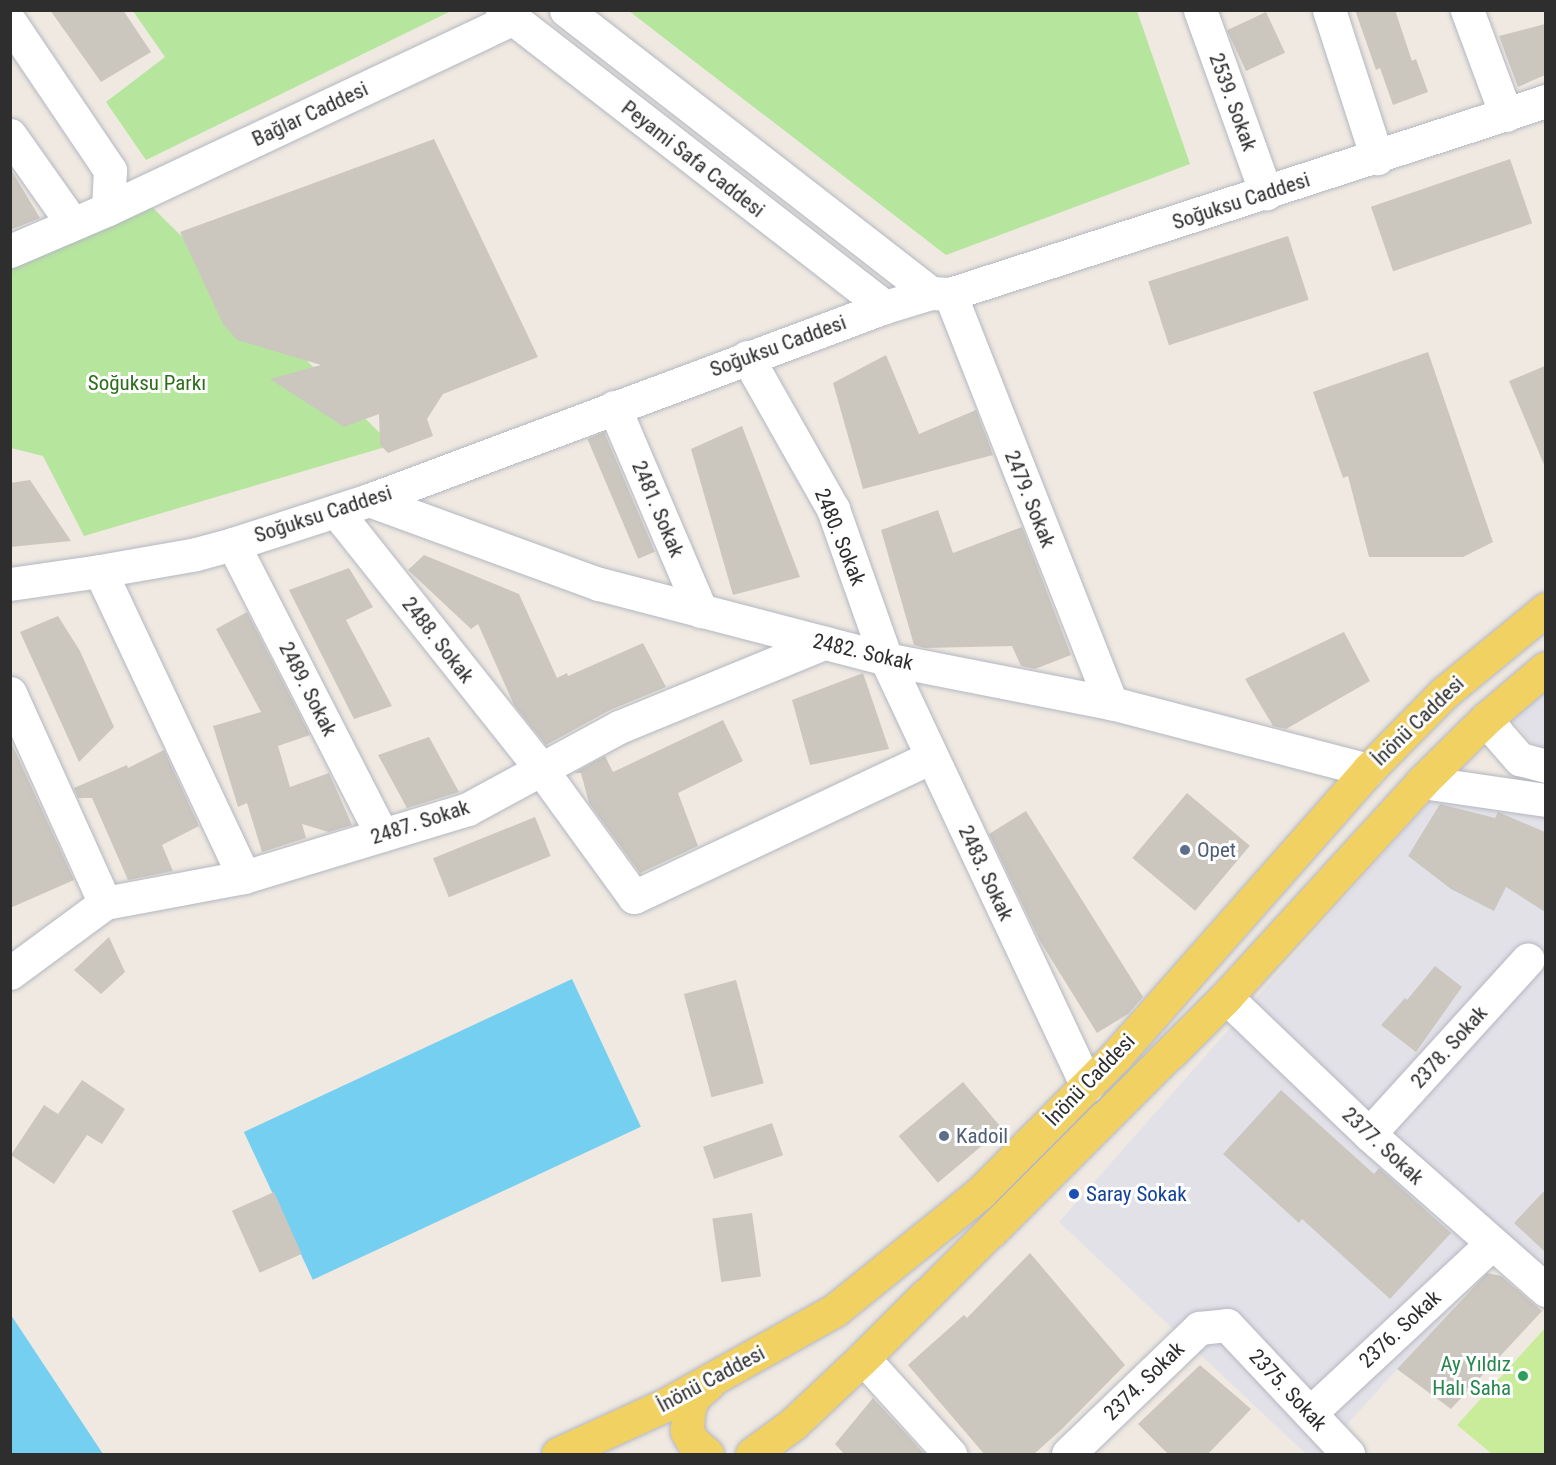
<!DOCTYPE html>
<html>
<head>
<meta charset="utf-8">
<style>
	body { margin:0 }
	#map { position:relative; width:1556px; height:1465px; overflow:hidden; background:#efe9e1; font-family:"Roboto Condensed",sans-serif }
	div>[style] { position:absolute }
	.industrial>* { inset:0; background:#e3e1e8 }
	.green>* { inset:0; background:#b6e59e }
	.pitch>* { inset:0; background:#c9ec9a }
	.water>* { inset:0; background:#75cff0; transform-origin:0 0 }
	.building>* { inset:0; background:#cbc7bf; transform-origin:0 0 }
	.roads { filter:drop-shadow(0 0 2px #b4b7c1) drop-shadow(0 0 2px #b4b7c1) }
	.minor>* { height:33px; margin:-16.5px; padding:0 16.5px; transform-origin:16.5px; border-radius:16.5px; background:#fff }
	.major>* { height:33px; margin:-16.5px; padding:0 16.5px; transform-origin:16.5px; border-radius:16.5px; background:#f2d163 }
	.dots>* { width:16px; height:16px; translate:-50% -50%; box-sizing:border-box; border:3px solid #fff; border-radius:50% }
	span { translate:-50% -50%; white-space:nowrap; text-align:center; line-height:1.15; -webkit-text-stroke:6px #fff; paint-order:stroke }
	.street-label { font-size:21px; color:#2e2e2e }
	.park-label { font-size:21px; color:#2c6e1b }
	.service-label { font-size:21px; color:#4e5e75 }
	.left { translate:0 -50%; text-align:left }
	.transit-label { font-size:21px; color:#164399 }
	.leisure-label { font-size:21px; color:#27864d }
	.right { translate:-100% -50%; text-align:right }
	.frame { position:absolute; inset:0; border:12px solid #2e2e2e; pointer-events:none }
</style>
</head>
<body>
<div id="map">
	<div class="industrial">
		<i style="clip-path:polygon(1545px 683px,1545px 751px,1537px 749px,1507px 714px)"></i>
		<i style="clip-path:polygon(1436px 794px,1545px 812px,1545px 1305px,1494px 1263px,1350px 1421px,1327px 1454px,1306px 1454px,1059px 1222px)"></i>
	</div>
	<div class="green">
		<i style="clip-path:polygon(133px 11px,451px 11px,146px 160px,106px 102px,165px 57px)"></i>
		<i style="clip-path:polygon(629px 11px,1137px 11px,1190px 164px,946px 255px)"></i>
		<i style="clip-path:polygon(147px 202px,392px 445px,84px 536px,43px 456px,11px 448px,10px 266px)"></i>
	</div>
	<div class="pitch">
		<i style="clip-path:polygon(1545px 1328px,1545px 1454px,1492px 1454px,1457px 1425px)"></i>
	</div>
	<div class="water">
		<i style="left:572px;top:979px;width:163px;height:362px;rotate:65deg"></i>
		<i style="clip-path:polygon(10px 1315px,11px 1315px,103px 1454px,11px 1454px)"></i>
	</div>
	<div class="building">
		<i style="clip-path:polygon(50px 10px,123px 10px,151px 52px,101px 82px)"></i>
		<i style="clip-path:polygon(1355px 10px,1395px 10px,1412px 61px,1416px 59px,1428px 92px,1393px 105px,1380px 68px,1376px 70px)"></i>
		<i style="left:1266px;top:12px;width:45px;height:43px;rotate:65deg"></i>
		<i style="clip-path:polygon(1545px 24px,1545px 75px,1518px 87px,1499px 36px)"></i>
		<i style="clip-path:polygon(434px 139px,538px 357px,443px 394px,427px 419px,433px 436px,388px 453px,380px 445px,379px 414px,344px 427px,270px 379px,321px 365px,237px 340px,223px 324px,180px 232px)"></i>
		<i style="left:1510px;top:159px;width:68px;height:147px;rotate:71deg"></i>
		<i style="clip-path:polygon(10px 168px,40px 218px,10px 230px)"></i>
		<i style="left:1288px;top:236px;width:67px;height:147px;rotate:72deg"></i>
		<i style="clip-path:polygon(1428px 352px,1493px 542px,1463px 557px,1369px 557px,1348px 476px,1343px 478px,1313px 392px)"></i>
		<i style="clip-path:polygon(886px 355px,919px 434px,976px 410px,993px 455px,863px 489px,833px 383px)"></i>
		<i style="clip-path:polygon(1545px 366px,1545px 467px,1509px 381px)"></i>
		<i style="clip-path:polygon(742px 426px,800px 577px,733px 595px,691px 449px)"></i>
		<i style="left:604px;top:432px;width:130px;height:18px;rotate:67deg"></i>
		<i style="clip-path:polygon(30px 480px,71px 541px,10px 547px,10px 483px)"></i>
		<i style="clip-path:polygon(938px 510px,953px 553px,1022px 527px,1071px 655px,1035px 669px,1021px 666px,1012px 646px,925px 648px,914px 645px,881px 530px)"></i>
		<i style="clip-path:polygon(424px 555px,519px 594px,557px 678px,567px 673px,568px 676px,643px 643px,666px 687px,610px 710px,546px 745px,514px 705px,478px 624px,471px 629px,408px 570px)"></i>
		<i style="clip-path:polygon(349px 568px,373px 607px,346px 620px,392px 706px,354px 719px,289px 590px)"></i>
		<i style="clip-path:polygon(247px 612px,310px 735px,278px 746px,290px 787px,329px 773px,352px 825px,329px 832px,302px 824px,306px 838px,262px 852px,247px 803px,238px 807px,213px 726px,261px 712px,216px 629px)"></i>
		<i style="clip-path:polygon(58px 616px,80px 651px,114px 727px,79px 762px,20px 632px)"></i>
		<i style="clip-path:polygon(1344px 632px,1370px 681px,1286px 729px,1273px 726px,1245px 679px)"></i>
		<i style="clip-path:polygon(863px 673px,889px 749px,810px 765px,792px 700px)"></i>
		<i style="clip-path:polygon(723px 720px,743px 761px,678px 793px,698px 846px,640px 873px,589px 803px,581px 773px,574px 773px,605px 756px,613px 772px)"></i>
		<i style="clip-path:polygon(429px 737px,459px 792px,407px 808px,378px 755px)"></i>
		<i style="clip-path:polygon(10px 740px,74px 880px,10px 908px)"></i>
		<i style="clip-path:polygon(164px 750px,199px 826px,162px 845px,173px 871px,128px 880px,92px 798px,78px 798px,74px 788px,127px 765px,128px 768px)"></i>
		<i style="left:1187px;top:793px;width:82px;height:85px;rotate:40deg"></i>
		<i style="clip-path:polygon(1440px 804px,1495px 818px,1498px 812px,1545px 832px,1545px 912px,1506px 887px,1494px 911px,1451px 889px,1408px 856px)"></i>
		<i style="clip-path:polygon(1026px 811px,1143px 997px,1128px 1014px,1097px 1033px,1040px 941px,989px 834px)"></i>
		<i style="left:535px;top:817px;width:42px;height:110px;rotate:68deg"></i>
		<i style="clip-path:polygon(109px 937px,125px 972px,101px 994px,74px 970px)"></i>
		<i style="clip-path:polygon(1435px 966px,1462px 987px,1416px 1052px,1381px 1025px,1405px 998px,1407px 1000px)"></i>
		<i style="left:736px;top:980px;width:107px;height:54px;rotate:75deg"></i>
		<i style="clip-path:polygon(82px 1080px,125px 1109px,102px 1144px,87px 1135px,54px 1184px,11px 1155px,44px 1105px,58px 1114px)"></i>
		<i style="left:963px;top:1082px;width:61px;height:84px;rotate:50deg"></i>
		<i style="clip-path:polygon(1281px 1090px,1374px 1174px,1379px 1168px,1451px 1233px,1390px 1299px,1302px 1219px,1299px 1223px,1223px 1154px)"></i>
		<i style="left:772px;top:1123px;width:34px;height:73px;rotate:71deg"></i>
		<i style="clip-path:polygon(1545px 1190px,1545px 1252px,1514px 1223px)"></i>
		<i style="left:274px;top:1192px;width:68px;height:46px;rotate:66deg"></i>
		<i style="left:752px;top:1213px;width:64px;height:40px;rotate:82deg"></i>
		<i style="clip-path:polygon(1030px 1253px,1125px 1365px,1063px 1428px,1033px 1455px,985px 1455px,908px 1365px,964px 1315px,967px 1318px)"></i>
		<i style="clip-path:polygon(1487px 1273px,1501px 1276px,1542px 1311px,1451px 1409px,1397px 1369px)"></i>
		<i style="clip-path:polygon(1200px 1365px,1251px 1409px,1207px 1455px,1169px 1455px,1138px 1424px)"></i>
		<i style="clip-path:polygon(873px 1398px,910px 1438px,925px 1455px,845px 1455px,835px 1444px)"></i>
	</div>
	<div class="roads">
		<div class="minor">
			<i style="left:502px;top:10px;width:485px;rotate:37.8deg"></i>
			<i style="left:566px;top:10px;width:462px;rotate:37.8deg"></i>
			<i style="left:1200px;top:10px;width:195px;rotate:70.2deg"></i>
			<i style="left:1329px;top:10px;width:156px;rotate:72deg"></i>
			<i style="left:1467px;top:10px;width:112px;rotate:69.6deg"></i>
			<i style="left:10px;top:22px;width:179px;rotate:56deg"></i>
			<i style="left:110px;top:170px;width:39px;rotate:93deg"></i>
			<i style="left:108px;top:209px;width:107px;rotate:156.8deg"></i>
			<i style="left:10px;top:135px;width:108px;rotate:54.8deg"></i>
			<i style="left:108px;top:209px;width:446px;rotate:-25.2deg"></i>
			<i style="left:950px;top:294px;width:440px;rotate:68.5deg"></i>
			<i style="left:747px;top:357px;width:175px;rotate:60.5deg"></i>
			<i style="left:833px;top:509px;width:159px;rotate:70.5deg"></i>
			<i style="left:886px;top:659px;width:472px;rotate:64.8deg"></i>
			<i style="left:614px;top:407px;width:222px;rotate:66.9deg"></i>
			<i style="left:369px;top:500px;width:245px;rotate:20.1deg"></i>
			<i style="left:599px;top:584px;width:297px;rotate:14.6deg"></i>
			<i style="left:886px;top:659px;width:229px;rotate:11.1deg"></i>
			<i style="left:1111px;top:703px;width:266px;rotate:14.6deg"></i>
			<i style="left:336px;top:511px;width:330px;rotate:51.5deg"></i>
			<i style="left:541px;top:769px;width:158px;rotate:54deg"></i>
			<i style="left:634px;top:897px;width:329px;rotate:-25.2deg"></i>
			<i style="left:233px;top:544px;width:327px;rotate:62.9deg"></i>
			<i style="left:100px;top:571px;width:338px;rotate:64.8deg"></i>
			<i style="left:10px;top:584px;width:91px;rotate:-8.2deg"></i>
			<i style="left:100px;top:571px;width:97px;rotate:-10deg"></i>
			<i style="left:196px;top:554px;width:38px;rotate:-15deg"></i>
			<i style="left:233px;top:544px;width:143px;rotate:-17.9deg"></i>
			<i style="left:369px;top:500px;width:551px;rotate:-20.51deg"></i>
			<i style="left:885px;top:307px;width:48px;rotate:-16.9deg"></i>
			<i style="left:931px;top:293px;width:19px;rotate:3deg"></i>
			<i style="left:950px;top:294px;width:626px;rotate:-17.94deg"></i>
			<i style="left:10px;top:693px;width:230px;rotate:65.7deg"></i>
			<i style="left:1487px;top:718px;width:18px;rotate:56deg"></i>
			<i style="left:1497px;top:733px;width:35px;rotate:49deg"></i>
			<i style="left:1520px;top:759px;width:27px;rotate:15deg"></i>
			<i style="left:1422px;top:782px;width:125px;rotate:8.3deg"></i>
			<i style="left:10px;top:973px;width:118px;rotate:-36.4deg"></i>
			<i style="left:105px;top:903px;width:141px;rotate:-10.6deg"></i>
			<i style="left:244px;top:877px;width:234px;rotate:-16.9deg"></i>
			<i style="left:468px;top:809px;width:172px;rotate:-28.5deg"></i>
			<i style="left:619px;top:727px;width:222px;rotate:-22.3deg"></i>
			<i style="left:1226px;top:997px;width:198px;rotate:43.8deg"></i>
			<i style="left:1369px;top:1134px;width:236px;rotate:41.4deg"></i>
			<i style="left:1369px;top:1134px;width:236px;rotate:-47.7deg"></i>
			<i style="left:863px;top:1358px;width:130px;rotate:47.8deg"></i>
			<i style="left:1310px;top:1413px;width:248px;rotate:-43deg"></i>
			<i style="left:1068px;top:1454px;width:182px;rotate:-43.9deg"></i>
			<i style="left:1199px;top:1328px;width:28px;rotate:-6deg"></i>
			<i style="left:1227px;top:1325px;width:177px;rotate:46.8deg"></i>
		</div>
		<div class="major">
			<i style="left:558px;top:1454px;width:120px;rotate:-24.6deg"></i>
			<i style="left:667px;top:1404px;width:193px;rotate:-29.2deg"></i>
			<i style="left:835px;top:1310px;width:186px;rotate:-38.9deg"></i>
			<i style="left:980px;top:1193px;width:193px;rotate:-45.2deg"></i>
			<i style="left:1116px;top:1056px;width:381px;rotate:-48.6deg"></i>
			<i style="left:1368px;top:770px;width:110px;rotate:-45.4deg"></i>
			<i style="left:1445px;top:692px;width:131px;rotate:-39.4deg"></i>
			<i style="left:707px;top:1454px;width:18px;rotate:-139deg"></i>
			<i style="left:693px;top:1442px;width:13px;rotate:-119deg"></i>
			<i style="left:687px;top:1431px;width:19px;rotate:-87deg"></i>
			<i style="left:688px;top:1412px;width:16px;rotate:-72deg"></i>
			<i style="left:693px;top:1397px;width:21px;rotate:-41deg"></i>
			<i style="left:752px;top:1454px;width:51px;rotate:-36.2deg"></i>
			<i style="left:793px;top:1424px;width:96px;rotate:-43.3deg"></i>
			<i style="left:863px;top:1358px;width:512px;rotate:-44.84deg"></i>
			<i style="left:1226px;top:997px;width:291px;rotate:-47.6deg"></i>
			<i style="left:1422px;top:782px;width:91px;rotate:-44.6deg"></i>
			<i style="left:1487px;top:718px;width:77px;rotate:-40.3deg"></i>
		</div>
	</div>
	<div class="dots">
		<i style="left:1185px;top:850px;background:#5c6f8a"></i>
		<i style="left:944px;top:1136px;background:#5c6f8a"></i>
		<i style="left:1074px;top:1194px;background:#1a4fb4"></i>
		<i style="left:1523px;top:1376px;background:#2e9e5b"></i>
	</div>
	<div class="street-label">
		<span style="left:1233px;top:102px;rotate:70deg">2539. Sokak</span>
		<span style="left:310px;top:114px;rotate:-25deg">Bağlar Caddesi</span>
		<span style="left:693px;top:159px;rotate:38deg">Peyami Safa Caddesi</span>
		<span style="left:1241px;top:201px;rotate:-18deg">Soğuksu Caddesi</span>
		<span style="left:778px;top:346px;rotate:-20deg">Soğuksu Caddesi</span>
		<span style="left:1030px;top:499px;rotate:68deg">2479. Sokak</span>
		<span style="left:658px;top:509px;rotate:67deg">2481. Sokak</span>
		<span style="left:323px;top:514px;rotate:-18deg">Soğuksu Caddesi</span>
		<span style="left:840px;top:537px;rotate:68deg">2480. Sokak</span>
		<span style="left:438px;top:640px;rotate:52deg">2488. Sokak</span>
		<span style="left:863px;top:652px;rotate:13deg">2482. Sokak</span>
		<span style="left:308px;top:689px;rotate:63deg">2489. Sokak</span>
		<span style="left:1418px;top:721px;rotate:-44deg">İnönü Caddesi</span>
		<span style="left:420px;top:822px;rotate:-18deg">2487. Sokak</span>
		<span style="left:986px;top:873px;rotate:65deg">2483. Sokak</span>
		<span style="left:1449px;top:1047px;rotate:-48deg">2378. Sokak</span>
		<span style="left:1090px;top:1080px;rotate:-46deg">İnönü Caddesi</span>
		<span style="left:1383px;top:1146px;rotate:43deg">2377. Sokak</span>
		<span style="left:1400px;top:1329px;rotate:-43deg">2376. Sokak</span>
		<span style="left:711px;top:1379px;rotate:-28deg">İnönü Caddesi</span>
		<span style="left:1144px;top:1381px;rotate:-44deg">2374. Sokak</span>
		<span style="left:1288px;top:1390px;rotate:47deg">2375. Sokak</span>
	</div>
	<div class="park-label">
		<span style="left:147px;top:383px">Soğuksu Parkı</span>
	</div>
	<div class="service-label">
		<span class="left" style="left:1197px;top:850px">Opet</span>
		<span class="left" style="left:956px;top:1136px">Kadoil</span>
	</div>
	<div class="transit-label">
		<span class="left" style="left:1086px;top:1194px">Saray Sokak</span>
	</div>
	<div class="leisure-label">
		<span class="right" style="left:1511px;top:1376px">Ay Yıldız<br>Halı Saha</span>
	</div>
	<div class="frame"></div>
</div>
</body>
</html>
